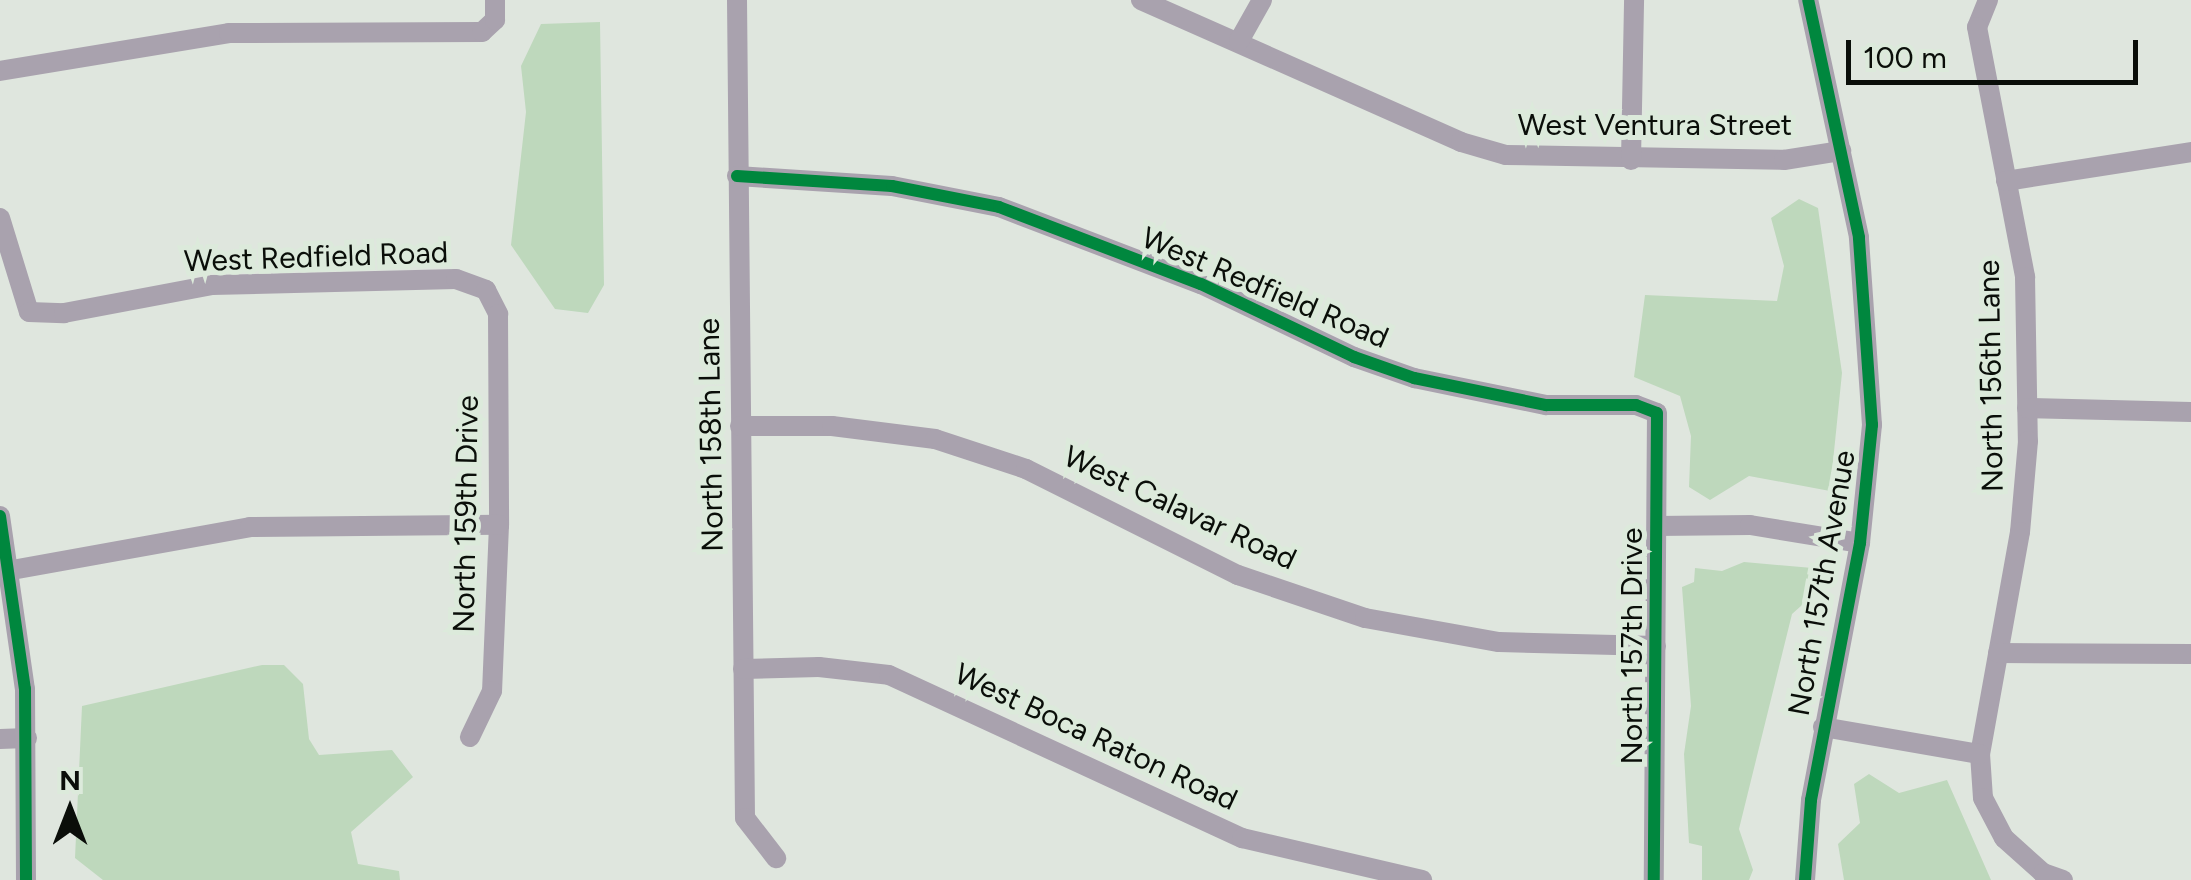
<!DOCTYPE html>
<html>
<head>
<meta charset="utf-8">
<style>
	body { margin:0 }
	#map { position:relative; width:2191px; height:880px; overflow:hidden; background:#dfe6de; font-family:Figtree,sans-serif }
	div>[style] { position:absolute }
	.green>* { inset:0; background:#bed8bc }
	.minor>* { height:20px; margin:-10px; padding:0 10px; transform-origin:10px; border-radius:10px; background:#a9a2ae }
	.cycleway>* { height:12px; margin:-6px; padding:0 6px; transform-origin:6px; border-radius:6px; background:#00873e }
	span { translate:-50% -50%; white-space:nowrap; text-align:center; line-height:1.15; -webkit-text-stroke:10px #dceadb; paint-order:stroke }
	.street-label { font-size:30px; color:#0a0e09 }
	.north { position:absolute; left:20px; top:760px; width:100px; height:100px; -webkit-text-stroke:8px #dceadb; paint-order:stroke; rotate:0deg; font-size:28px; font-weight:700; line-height:40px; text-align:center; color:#0a0e09 }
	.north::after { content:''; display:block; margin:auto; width:35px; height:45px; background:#0a0e09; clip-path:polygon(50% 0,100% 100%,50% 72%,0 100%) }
	.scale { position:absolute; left:1846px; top:40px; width:292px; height:45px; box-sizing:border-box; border:5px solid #0a0e09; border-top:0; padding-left:12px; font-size:30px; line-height:35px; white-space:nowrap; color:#0a0e09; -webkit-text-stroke:8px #dceadb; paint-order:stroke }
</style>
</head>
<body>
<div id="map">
	<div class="green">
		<i style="clip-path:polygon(600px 22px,604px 285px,588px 313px,555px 309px,511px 245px,526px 112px,521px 66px,541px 24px)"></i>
		<i style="clip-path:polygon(1799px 199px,1818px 208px,1842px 373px,1830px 491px,1749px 476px,1710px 500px,1689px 487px,1691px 436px,1680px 396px,1634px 377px,1645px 295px,1777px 301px,1784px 266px,1771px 218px)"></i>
		<i style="clip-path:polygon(1744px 562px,1824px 569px,1820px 589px,1792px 614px,1739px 829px,1753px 870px,1749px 880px,1702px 880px,1702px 846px,1689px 843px,1684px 754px,1691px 706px,1682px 587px,1694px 582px,1695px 568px,1722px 571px)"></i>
		<i style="clip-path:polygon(262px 665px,284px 665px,303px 684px,309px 739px,319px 755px,392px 750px,413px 777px,351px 832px,358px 864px,399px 871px,400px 880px,103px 880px,75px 858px,82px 706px)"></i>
		<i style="clip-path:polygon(1869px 774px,1899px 793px,1947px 780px,1991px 880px,1844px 880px,1838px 844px,1860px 823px,1854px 784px)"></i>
	</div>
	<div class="minor">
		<i style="left:737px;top:0;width:818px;rotate:89.44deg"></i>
		<i style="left:745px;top:818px;width:51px;rotate:52.2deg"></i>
		<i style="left:1141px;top:0;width:350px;rotate:23.9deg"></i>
		<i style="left:1461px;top:142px;width:47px;rotate:16.1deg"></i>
		<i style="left:1506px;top:155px;width:278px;rotate:1deg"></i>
		<i style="left:1784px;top:160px;width:58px;rotate:-9deg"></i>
		<i style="left:1988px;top:0;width:29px;rotate:112deg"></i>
		<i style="left:1977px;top:27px;width:255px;rotate:79.1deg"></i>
		<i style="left:2025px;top:277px;width:164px;rotate:89deg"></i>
		<i style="left:2028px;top:441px;width:91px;rotate:95deg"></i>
		<i style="left:2020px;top:532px;width:226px;rotate:100.2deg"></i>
		<i style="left:1980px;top:754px;width:44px;rotate:86.1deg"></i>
		<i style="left:1983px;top:798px;width:45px;rotate:62.3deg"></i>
		<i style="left:2004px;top:838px;width:52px;rotate:41.9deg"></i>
		<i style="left:2043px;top:873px;width:21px;rotate:19deg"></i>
		<i style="left:1239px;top:41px;width:47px;rotate:-60.7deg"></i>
		<i style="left:0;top:71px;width:232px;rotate:-9.4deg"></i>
		<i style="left:229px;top:33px;width:253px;rotate:-0.2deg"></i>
		<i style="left:482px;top:32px;width:18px;rotate:-43deg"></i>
		<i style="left:495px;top:20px;width:20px;rotate:-90deg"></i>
		<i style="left:1631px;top:160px;width:160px;rotate:-88.9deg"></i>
		<i style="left:737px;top:176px;width:155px;rotate:3.7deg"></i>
		<i style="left:892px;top:186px;width:109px;rotate:11.1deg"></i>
		<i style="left:999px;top:207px;width:216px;rotate:20.9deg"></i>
		<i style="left:1201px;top:284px;width:170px;rotate:25.5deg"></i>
		<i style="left:1354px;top:357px;width:64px;rotate:19.3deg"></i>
		<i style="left:1414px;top:378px;width:135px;rotate:11.6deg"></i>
		<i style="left:1546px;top:405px;width:90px"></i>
		<i style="left:1636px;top:405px;width:22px;rotate:21deg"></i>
		<i style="left:1657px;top:413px;width:467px;rotate:90.4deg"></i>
		<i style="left:2006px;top:181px;width:187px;rotate:-8.9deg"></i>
		<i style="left:0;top:218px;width:98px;rotate:72.9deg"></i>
		<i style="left:29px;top:312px;width:35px;rotate:2deg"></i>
		<i style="left:64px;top:313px;width:151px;rotate:-10.7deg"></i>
		<i style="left:212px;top:285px;width:244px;rotate:-1.4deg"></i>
		<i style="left:456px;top:279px;width:32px;rotate:20deg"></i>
		<i style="left:486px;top:290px;width:27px;rotate:63deg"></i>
		<i style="left:498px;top:314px;width:211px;rotate:89.7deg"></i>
		<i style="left:499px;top:525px;width:166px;rotate:92.4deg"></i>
		<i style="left:492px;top:691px;width:51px;rotate:115.6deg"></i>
		<i style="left:2027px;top:408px;width:164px;rotate:1.4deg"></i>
		<i style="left:740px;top:426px;width:92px"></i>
		<i style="left:832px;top:426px;width:104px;rotate:7.2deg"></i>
		<i style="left:935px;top:439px;width:96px;rotate:18.2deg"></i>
		<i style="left:1026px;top:469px;width:237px;rotate:26.6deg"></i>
		<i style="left:1238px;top:575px;width:134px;rotate:18.7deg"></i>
		<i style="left:1365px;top:618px;width:136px;rotate:10.2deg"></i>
		<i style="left:1499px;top:642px;width:157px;rotate:1.5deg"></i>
		<i style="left:0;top:516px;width:175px;rotate:81.8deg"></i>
		<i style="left:25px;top:689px;width:191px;rotate:89.7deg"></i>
		<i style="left:1657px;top:526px;width:93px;rotate:-0.6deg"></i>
		<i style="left:1750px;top:525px;width:111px;rotate:9.3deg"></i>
		<i style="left:12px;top:570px;width:242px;rotate:-10.2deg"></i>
		<i style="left:250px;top:527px;width:249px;rotate:-0.5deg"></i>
		<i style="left:1998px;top:653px;width:193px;rotate:0.3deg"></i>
		<i style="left:743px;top:669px;width:76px;rotate:-1.5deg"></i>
		<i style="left:819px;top:667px;width:70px;rotate:6.5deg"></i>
		<i style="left:889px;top:675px;width:389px;rotate:24.8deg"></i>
		<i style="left:1242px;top:838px;width:185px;rotate:13.1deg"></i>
		<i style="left:1823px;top:727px;width:159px;rotate:9.8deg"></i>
		<i style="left:0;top:739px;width:27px;rotate:-2deg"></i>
		<i style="left:1805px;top:880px;width:80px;rotate:-85.7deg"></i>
		<i style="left:1811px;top:800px;width:262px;rotate:-79.2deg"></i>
		<i style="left:1860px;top:543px;width:119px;rotate:-84.2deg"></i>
		<i style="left:1872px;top:425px;width:188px;rotate:-94deg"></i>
		<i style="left:1859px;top:237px;width:242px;rotate:-102.1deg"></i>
	</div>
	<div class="cycleway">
		<i style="left:737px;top:176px;width:155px;rotate:3.7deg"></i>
		<i style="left:892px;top:186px;width:109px;rotate:11.1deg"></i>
		<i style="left:999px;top:207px;width:216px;rotate:20.9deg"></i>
		<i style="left:1201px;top:284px;width:170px;rotate:25.5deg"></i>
		<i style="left:1354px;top:357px;width:64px;rotate:19.3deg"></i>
		<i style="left:1414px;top:378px;width:135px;rotate:11.6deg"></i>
		<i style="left:1546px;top:405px;width:90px"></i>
		<i style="left:1636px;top:405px;width:22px;rotate:21deg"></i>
		<i style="left:1657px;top:413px;width:467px;rotate:90.4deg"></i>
		<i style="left:0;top:516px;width:175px;rotate:81.8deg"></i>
		<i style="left:25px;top:689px;width:191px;rotate:89.7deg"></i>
		<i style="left:1805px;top:880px;width:80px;rotate:-85.7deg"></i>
		<i style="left:1811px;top:800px;width:262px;rotate:-79.2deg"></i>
		<i style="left:1860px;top:543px;width:119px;rotate:-84.2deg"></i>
		<i style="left:1872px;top:425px;width:188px;rotate:-94deg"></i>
		<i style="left:1859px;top:237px;width:242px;rotate:-102.1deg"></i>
	</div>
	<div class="street-label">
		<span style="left:1655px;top:125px">West Ventura Street</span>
		<span style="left:316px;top:257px;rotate:-2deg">West Redfield Road</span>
		<span style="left:1265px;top:288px;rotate:23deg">West Redfield Road</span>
		<span style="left:1991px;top:376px;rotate:-91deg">North 156th Lane</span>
		<span style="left:711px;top:435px;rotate:-91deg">North 158th Lane</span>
		<span style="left:1180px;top:508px;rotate:25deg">West Calavar Road</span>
		<span style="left:466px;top:514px;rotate:-89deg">North 159th Drive</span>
		<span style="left:1822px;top:583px;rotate:-80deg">North 157th Avenue</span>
		<span style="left:1632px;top:646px;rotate:-90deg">North 157th Drive</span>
		<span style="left:1096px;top:737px;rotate:25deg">West Boca Raton Road</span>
	</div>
	<div class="north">N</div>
	<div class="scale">100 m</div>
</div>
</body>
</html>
